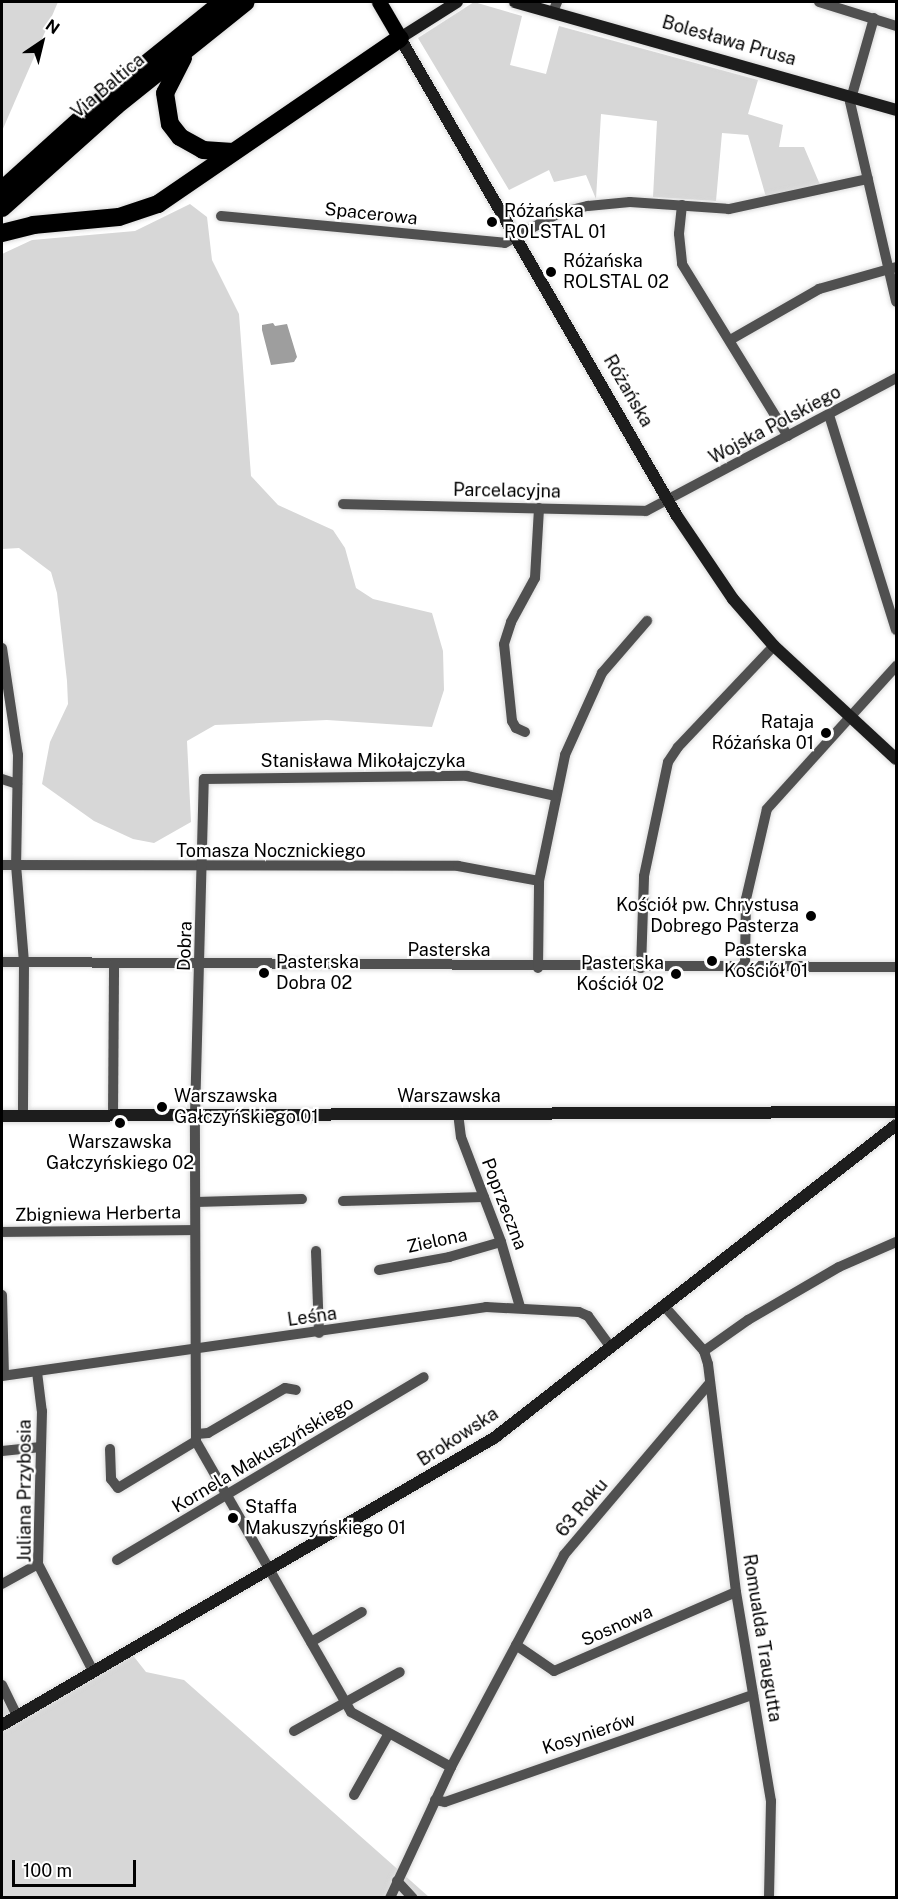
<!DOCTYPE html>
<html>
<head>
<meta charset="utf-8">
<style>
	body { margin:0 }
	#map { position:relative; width:898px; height:1899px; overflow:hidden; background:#fff; font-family:"Public Sans",sans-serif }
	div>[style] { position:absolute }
	.green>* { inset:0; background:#d7d7d7 }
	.water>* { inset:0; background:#9e9e9e }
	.roads { filter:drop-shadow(0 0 2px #dbdbdb) drop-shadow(0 0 2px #dbdbdb) }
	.street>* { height:10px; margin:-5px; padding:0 5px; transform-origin:5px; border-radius:5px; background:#505050 }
	.secondary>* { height:12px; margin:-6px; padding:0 6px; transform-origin:6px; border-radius:6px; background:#1d1d1d }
	.primary>* { height:15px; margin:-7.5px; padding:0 7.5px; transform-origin:7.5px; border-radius:7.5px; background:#000 }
	.highway>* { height:18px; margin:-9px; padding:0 9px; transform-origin:9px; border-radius:9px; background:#000 }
	.dots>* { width:16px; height:16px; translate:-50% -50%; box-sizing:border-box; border:3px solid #fff; border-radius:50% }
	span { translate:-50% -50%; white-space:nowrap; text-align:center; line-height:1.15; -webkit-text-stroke:4.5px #fff; paint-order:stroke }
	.street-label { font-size:18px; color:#000 }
	.poi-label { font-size:18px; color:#000 }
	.left { translate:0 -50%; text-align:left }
	.right { translate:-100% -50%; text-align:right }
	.frame { position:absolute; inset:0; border:3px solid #000; pointer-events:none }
	.north { position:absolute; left:12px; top:12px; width:60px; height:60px; -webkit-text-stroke:4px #fff; paint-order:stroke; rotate:35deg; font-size:16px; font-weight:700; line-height:24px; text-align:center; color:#000 }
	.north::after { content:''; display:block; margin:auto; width:21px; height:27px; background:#000; clip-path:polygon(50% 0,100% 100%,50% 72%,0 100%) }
	.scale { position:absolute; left:12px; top:1860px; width:124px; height:27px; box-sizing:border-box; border:3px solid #000; border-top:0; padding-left:8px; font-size:18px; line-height:21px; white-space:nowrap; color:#000; -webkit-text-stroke:4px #fff; paint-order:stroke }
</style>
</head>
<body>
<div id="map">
	<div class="green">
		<i style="clip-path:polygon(2px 2px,58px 2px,2px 131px)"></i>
		<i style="clip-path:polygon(474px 2px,522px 16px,510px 65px,546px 74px,559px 26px,758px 80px,748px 114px,783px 125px,779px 147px,804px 147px,821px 187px,766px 197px,748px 135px,722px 133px,716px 201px,653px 197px,657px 121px,601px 114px,596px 199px,586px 175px,554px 182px,549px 170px,509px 190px,418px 38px)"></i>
		<i style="clip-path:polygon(190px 204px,207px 217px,212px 260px,239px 314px,251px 476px,278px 505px,333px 530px,345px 548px,356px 588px,373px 599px,432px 613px,443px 651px,444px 690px,432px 727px,327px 720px,215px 725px,187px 741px,191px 822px,154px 843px,133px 839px,94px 821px,42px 784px,50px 742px,68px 704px,67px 681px,57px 593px,51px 572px,19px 548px,2px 549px,2px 254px,32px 240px,135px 231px)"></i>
		<i style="clip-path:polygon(131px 1653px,146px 1672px,184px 1680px,429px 1897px,2px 1897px,2px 1695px,12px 1716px)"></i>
	</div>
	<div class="water">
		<i style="clip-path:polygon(273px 323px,275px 326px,287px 324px,297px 357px,294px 362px,271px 365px,262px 330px,262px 325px)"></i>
	</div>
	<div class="roads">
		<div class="street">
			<i style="left:819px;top:2px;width:81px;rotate:17.3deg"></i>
			<i style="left:553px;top:12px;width:11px;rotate:-68deg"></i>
			<i style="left:874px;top:18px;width:87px;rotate:105.9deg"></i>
			<i style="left:850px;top:102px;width:205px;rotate:77deg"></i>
			<i style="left:682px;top:205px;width:29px;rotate:96deg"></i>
			<i style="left:679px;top:234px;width:30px;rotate:84deg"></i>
			<i style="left:682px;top:264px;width:202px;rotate:58.4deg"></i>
			<i style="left:221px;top:216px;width:285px;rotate:5.4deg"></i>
			<i style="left:505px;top:243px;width:62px;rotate:-29.1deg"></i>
			<i style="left:559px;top:213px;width:30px;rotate:-14deg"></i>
			<i style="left:588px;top:206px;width:42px;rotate:-5.4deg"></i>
			<i style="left:630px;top:202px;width:99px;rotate:4deg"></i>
			<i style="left:729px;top:209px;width:142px;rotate:-12.2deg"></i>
			<i style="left:730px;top:340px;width:103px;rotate:-29.8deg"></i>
			<i style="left:819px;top:289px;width:80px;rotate:-15.9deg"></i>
			<i style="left:829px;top:415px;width:225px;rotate:72.7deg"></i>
			<i style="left:343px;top:504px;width:303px;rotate:1.3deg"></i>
			<i style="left:646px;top:511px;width:283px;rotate:-28deg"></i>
			<i style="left:2px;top:648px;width:108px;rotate:81.5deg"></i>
			<i style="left:18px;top:755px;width:110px;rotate:91deg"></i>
			<i style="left:16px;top:865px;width:98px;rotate:85.3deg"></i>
			<i style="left:24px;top:963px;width:153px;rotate:90.4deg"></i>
			<i style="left:525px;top:732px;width:10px;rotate:-156deg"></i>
			<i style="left:516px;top:728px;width:8px;rotate:-120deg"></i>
			<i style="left:512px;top:721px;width:77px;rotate:-95.9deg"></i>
			<i style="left:504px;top:644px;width:23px;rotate:-72deg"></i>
			<i style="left:511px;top:622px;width:50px;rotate:-61.4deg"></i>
			<i style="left:535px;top:578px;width:70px;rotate:-86.7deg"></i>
			<i style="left:2px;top:779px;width:16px;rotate:18deg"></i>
			<i style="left:2px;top:865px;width:456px;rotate:0.1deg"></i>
			<i style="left:458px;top:866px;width:82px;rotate:10.5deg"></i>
			<i style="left:2px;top:962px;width:894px;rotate:0.32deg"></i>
			<i style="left:745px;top:967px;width:68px;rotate:-89.2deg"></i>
			<i style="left:746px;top:899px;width:92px;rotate:-76.9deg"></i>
			<i style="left:767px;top:809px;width:193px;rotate:-47.9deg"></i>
			<i style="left:538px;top:968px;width:87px;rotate:-89.3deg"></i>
			<i style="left:539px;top:881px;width:129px;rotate:-78.3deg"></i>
			<i style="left:565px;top:755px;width:90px;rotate:-65.7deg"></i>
			<i style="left:602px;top:673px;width:69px;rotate:-49.1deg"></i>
			<i style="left:641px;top:968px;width:92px;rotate:-88.1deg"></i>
			<i style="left:644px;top:876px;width:116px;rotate:-78.1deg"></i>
			<i style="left:668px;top:762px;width:18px;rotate:-56deg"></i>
			<i style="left:678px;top:747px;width:139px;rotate:-46.5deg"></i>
			<i style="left:458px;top:1113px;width:24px;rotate:83deg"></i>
			<i style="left:461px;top:1137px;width:112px;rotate:69.1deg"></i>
			<i style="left:501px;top:1242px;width:68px;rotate:73.7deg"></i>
			<i style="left:113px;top:1116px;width:153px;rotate:-89.6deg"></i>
			<i style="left:343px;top:1201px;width:141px;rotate:-1.6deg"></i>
			<i style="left:196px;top:1202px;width:106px;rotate:-1.6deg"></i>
			<i style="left:2px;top:1232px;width:193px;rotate:-0.6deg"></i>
			<i style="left:316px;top:1251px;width:82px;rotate:87.9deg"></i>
			<i style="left:379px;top:1270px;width:71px;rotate:-10.5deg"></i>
			<i style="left:449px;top:1257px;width:54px;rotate:-16.1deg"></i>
			<i style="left:2px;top:1295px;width:80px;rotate:88.6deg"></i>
			<i style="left:665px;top:1307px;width:59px;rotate:48.4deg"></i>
			<i style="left:704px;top:1351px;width:14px;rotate:73deg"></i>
			<i style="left:708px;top:1364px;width:230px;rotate:83deg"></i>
			<i style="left:736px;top:1592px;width:212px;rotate:80.5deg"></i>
			<i style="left:771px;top:1801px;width:97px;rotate:91.2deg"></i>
			<i style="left:704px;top:1351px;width:54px;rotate:-35.2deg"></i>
			<i style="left:748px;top:1320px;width:105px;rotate:-30.2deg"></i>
			<i style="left:839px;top:1267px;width:62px;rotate:-23.7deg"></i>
			<i style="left:37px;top:1372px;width:39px;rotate:83deg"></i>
			<i style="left:42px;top:1411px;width:153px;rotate:91.5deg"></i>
			<i style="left:38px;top:1564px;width:120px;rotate:62.8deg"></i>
			<i style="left:2px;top:1376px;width:489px;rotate:-8.1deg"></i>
			<i style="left:486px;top:1307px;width:93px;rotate:3.1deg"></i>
			<i style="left:579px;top:1312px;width:10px;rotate:24deg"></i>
			<i style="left:588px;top:1316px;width:39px;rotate:54deg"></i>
			<i style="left:197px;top:1434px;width:11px;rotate:-5deg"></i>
			<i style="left:208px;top:1433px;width:89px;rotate:-30.3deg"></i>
			<i style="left:285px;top:1388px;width:11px;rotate:10deg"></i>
			<i style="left:110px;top:1449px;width:30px;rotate:88deg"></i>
			<i style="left:111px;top:1479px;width:11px;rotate:52deg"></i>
			<i style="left:118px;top:1488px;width:91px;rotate:-31.1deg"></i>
			<i style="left:2px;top:1451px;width:39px;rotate:-6deg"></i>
			<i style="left:117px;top:1560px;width:357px;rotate:-30.8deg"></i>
			<i style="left:2px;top:1584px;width:41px;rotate:-29.1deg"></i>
			<i style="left:311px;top:1642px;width:59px;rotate:-30.5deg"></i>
			<i style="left:516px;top:1645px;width:46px;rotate:34.4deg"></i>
			<i style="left:554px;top:1671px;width:198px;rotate:-23.5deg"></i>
			<i style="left:2px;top:1685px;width:34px;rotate:64deg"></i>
			<i style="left:294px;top:1731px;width:121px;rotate:-29.1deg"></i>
			<i style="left:451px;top:1767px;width:114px;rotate:-151.2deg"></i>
			<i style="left:351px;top:1712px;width:312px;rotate:-119.8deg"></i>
			<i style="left:196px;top:1441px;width:326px;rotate:-90.2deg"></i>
			<i style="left:195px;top:1115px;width:336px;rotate:-88.5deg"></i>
			<i style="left:204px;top:779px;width:263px;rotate:-0.7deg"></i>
			<i style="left:467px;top:776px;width:90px;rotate:12.8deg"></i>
			<i style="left:354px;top:1795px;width:69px;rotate:-60.5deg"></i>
			<i style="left:435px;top:1800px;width:10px;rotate:11deg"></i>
			<i style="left:445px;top:1802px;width:326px;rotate:-19.2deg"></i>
			<i style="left:397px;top:1881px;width:23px;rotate:47deg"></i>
			<i style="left:390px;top:1898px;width:145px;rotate:-65deg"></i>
			<i style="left:451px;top:1767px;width:240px;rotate:-61.9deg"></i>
			<i style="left:564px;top:1555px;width:224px;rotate:-49.7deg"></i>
		</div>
		<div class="secondary">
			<i style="left:457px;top:2px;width:67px;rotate:147.7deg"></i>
			<i style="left:400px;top:38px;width:552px;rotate:59.91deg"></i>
			<i style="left:677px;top:516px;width:100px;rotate:56deg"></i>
			<i style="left:733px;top:599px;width:62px;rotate:48.9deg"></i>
			<i style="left:774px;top:646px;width:166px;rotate:42.8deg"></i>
			<i style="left:515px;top:2px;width:396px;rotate:15.8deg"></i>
			<i style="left:2px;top:1116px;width:894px;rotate:-0.26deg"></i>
			<i style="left:2px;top:1725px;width:570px;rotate:-30.26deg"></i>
			<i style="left:494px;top:1438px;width:509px;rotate:-37.9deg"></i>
		</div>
		<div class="primary">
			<i style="left:379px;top:2px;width:42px;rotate:59.7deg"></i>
		</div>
		<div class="highway">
			<i style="left:183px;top:58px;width:39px;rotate:117deg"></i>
			<i style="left:165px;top:93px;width:31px;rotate:81deg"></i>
			<i style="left:170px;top:124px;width:16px;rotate:52deg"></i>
			<i style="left:180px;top:137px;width:26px;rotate:29deg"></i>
			<i style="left:203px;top:150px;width:30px;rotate:4deg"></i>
			<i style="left:2px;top:190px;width:140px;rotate:-42.1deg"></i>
			<i style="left:106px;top:96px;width:150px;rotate:-38.8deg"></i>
			<i style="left:2px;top:208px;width:153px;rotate:-41.8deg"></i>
			<i style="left:116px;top:106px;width:166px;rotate:-38.7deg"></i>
			<i style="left:2px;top:233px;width:32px;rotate:-14deg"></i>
			<i style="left:33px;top:225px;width:86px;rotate:-5.3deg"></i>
			<i style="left:119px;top:217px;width:41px;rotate:-18.4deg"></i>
			<i style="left:158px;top:204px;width:293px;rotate:-34.4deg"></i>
		</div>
	</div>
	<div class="dots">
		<i style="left:492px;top:222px;background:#000"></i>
		<i style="left:551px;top:272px;background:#000"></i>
		<i style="left:826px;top:733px;background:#000"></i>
		<i style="left:811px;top:916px;background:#000"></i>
		<i style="left:712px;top:961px;background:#000"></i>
		<i style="left:264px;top:973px;background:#000"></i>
		<i style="left:676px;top:974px;background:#000"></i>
		<i style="left:162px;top:1107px;background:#000"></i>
		<i style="left:120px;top:1123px;background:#000"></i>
		<i style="left:233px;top:1518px;background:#000"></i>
	</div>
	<div class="street-label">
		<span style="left:729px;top:41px;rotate:16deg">Bolesława Prusa</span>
		<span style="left:108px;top:86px;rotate:-40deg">Via Baltica</span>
		<span style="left:371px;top:214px;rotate:6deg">Spacerowa</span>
		<span style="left:628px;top:391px;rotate:60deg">Różańska</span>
		<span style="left:775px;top:425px;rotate:-28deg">Wojska Polskiego</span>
		<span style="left:507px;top:491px;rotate:1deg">Parcelacyjna</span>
		<span style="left:363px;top:761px">Stanisława Mikołajczyka</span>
		<span style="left:271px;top:851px">Tomasza Nocznickiego</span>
		<span style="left:185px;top:946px;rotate:-88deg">Dobra</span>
		<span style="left:449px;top:950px">Pasterska</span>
		<span style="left:449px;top:1096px">Warszawska</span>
		<span style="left:504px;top:1204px;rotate:69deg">Poprzeczna</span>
		<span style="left:98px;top:1214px;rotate:-1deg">Zbigniewa Herberta</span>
		<span style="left:437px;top:1241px;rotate:-12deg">Zielona</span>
		<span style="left:312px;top:1317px;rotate:-8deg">Leśna</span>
		<span style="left:458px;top:1437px;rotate:-33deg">Brokowska</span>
		<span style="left:263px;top:1455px;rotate:-31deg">Kornela Makuszyńskiego</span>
		<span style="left:25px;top:1491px;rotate:-90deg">Juliana Przybosia</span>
		<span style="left:582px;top:1508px;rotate:-50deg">63 Roku</span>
		<span style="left:617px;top:1626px;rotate:-24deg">Sosnowa</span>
		<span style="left:762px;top:1638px;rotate:81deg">Romualda Traugutta</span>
		<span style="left:589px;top:1734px;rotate:-18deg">Kosynierów</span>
	</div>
	<div class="poi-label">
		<span class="left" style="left:504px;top:222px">Różańska<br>ROLSTAL 01</span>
		<span class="left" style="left:563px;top:272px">Różańska<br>ROLSTAL 02</span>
		<span class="right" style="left:814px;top:733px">Rataja<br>Różańska 01</span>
		<span class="right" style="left:799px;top:916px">Kościół pw. Chrystusa<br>Dobrego Pasterza</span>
		<span class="left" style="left:724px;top:961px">Pasterska<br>Kościół 01</span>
		<span class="left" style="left:276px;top:973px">Pasterska<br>Dobra 02</span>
		<span class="right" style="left:664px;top:974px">Pasterska<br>Kościół 02</span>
		<span class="left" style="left:174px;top:1107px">Warszawska<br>Gałczyńskiego 01</span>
		<span style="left:120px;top:1153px">Warszawska<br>Gałczyńskiego 02</span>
		<span class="left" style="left:245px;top:1518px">Staffa<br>Makuszyńskiego 01</span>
	</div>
	<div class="frame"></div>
	<div class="north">N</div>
	<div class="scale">100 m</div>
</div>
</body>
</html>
